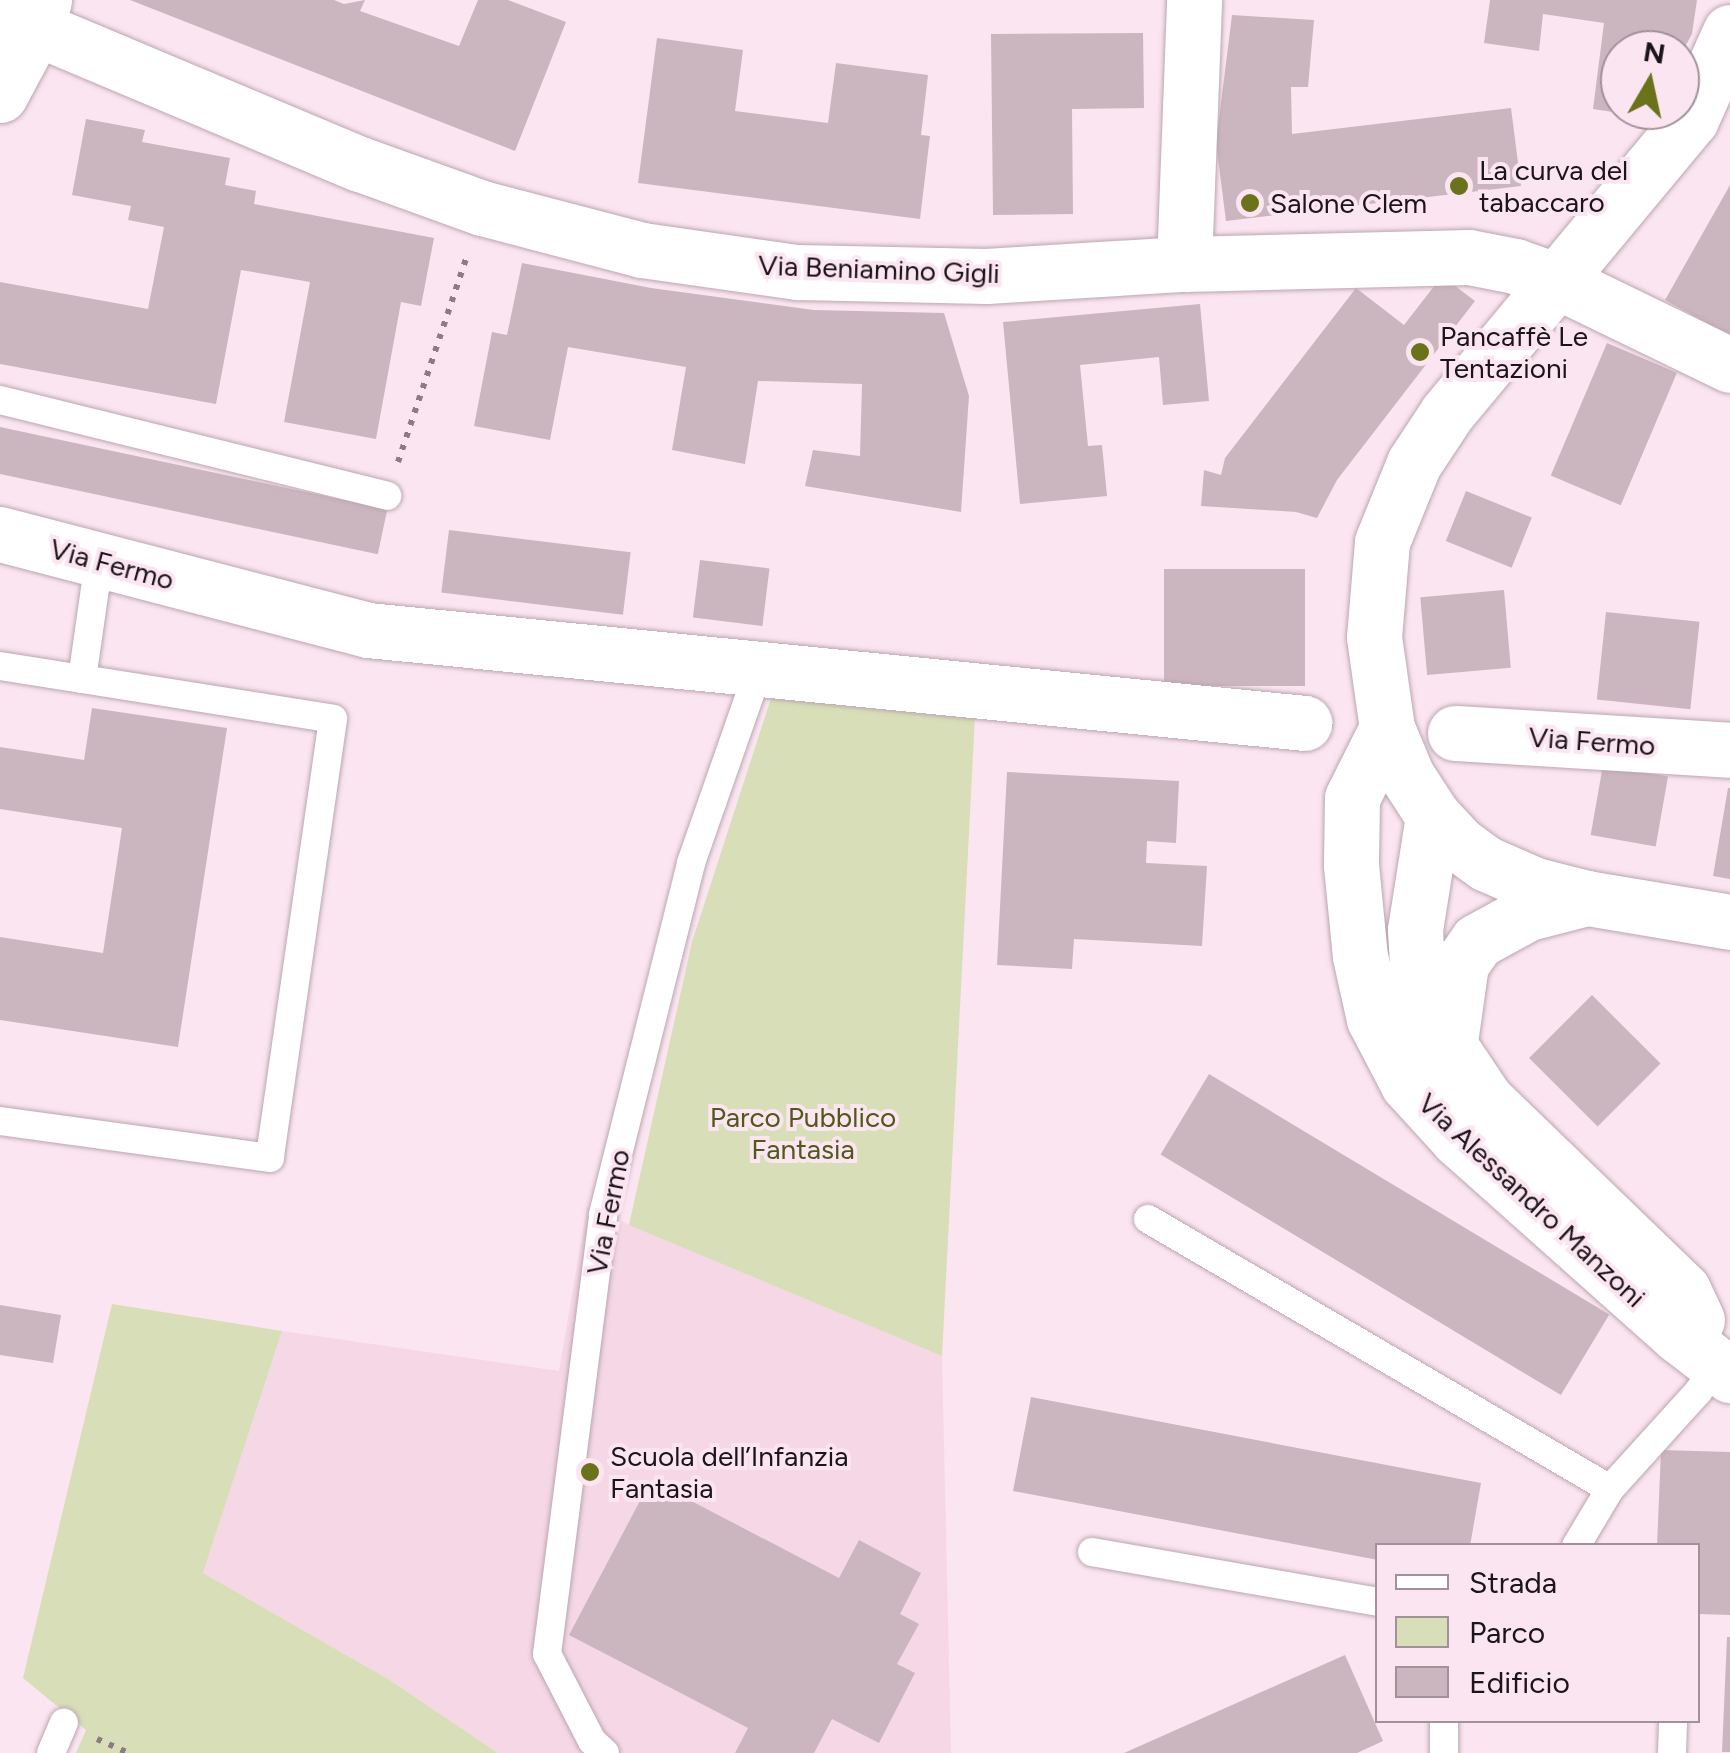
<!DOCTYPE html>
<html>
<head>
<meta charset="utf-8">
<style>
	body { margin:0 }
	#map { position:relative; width:1730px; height:1753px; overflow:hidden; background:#fbe5f0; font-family:Figtree,sans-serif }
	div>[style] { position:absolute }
	.built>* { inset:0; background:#f5d7e5 }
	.green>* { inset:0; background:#d8deb8 }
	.building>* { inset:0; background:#cbb6c0; transform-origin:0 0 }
	.path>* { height:6px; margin-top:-3px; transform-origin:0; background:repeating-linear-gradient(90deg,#8b7c84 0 5px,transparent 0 13px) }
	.roads { filter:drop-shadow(0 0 2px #bba6b0) drop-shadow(0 0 2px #bba6b0) }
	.service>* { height:28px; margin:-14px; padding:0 14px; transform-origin:14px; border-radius:14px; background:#fff }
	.minor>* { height:55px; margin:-27.5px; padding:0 27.5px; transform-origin:27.5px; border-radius:27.5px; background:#fff }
	.tertiary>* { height:55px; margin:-27.5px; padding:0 27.5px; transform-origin:27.5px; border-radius:27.5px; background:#fff }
	.dots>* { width:28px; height:28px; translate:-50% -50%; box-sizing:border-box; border:5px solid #fbe5f0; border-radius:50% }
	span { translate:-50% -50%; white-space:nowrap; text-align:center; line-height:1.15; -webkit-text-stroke:8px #fbe5f0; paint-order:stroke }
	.poi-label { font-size:28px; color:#1b1418 }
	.left { translate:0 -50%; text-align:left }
	.street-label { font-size:28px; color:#1b1418 }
	.park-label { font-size:28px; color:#52581a }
	.legend { position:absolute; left:1375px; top:1543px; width:325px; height:180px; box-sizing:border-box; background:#fbe5f0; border:2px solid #a1919a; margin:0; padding:12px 18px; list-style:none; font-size:30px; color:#1b1418 }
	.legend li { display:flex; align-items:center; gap:20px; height:50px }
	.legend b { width:50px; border:2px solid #a1919a }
	.north { position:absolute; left:1600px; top:30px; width:100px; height:100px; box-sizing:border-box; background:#fbe5f0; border:2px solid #a1919a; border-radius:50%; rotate:9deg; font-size:28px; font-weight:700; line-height:40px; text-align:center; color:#1b1418 }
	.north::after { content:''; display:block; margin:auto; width:35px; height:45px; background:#6a721b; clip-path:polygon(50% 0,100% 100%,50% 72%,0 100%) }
</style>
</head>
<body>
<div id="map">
	<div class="built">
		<i style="clip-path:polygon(587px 1207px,942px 1356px,951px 1753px,498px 1753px,388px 1679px,203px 1573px,282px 1331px,559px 1371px)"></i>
	</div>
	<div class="green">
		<i style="clip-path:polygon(774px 689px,975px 716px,942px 1356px,629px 1225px,692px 942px)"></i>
		<i style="clip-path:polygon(112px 1304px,282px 1331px,203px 1573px,388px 1679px,498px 1753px,76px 1753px,86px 1730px,23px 1678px)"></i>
	</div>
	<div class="building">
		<i style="clip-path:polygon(130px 0,334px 0,344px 4px,365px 0,360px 11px,459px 46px,478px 0,508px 0,566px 22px,515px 151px)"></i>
		<i style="clip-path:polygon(1490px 0,1697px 0,1692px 34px,1680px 56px,1680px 50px,1620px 50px,1620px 110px,1650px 110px,1646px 117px,1593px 109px,1604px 23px,1543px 14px,1539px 51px,1484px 43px)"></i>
		<i style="clip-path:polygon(1232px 15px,1314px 20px,1308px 87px,1291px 87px,1292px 134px,1511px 108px,1521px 186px,1226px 221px,1216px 143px)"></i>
		<i style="clip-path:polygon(1143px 33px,1144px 108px,1072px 109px,1073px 214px,993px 215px,991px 34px)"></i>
		<i style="clip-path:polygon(657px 38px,743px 50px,735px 111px,828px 123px,836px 63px,928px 75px,921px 135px,930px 136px,920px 219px,638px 183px)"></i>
		<i style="clip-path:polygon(86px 119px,145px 130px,142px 142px,230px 158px,225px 185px,256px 191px,254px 204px,434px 238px,421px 306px,401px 302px,376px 439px,284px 422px,310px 282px,241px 270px,216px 404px,0 364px,0 282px,148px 309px,164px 227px,128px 220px,131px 206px,72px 195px)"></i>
		<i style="clip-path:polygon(1730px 185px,1730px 336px,1665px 300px)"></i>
		<i style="clip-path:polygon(522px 263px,651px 288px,814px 310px,944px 313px,969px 396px,961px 512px,805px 486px,813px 450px,860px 456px,862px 384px,758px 381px,745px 464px,672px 450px,686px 367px,568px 347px,550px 440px,474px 426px,492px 332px,507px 335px)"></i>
		<i style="clip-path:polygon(1442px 276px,1475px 301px,1337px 480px,1317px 518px,1296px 512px,1201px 506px,1204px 470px,1221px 475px,1225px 458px,1356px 288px,1404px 325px)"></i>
		<i style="clip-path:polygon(1200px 304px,1209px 401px,1163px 405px,1159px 357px,1080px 365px,1088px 446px,1102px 445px,1107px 496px,1020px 504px,1003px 322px)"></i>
		<i style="left:1607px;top:343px;width:76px;height:144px;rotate:23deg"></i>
		<i style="left:0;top:427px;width:396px;height:46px;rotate:12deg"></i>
		<i style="left:1466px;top:491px;width:71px;height:54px;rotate:22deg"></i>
		<i style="left:449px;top:530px;width:183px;height:63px;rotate:7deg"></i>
		<i style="left:700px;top:560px;width:70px;height:58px;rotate:7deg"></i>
		<i style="left:1164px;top:569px;width:141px;height:117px"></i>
		<i style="left:1504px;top:590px;width:78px;height:84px;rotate:85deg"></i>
		<i style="left:1606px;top:612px;width:94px;height:88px;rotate:6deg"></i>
		<i style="clip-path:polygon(92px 708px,227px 728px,178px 1047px,0 1020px,0 937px,103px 953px,122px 828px,0 809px,0 747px,84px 760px)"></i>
		<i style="left:1603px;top:765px;width:66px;height:71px;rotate:10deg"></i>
		<i style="clip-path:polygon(1007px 772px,1179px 781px,1176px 843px,1147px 841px,1146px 863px,1207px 866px,1202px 946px,1074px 939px,1072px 969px,997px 965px)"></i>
		<i style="clip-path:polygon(1728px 788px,1730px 788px,1730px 879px,1713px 876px)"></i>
		<i style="left:1592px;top:995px;width:97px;height:89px;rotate:45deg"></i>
		<i style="left:1209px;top:1074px;width:467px;height:94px;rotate:31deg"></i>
		<i style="clip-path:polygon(0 1305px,61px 1315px,53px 1363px,0 1355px)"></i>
		<i style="clip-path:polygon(1031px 1397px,1481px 1483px,1470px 1546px,1378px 1546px,1378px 1560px,1013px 1491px)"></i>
		<i style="clip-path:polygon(1661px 1450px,1730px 1452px,1730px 1615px,1698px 1614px,1698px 1546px,1657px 1546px)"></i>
		<i style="clip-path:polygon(651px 1480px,839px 1578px,859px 1540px,921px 1573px,900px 1614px,919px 1624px,897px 1664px,915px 1673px,879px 1743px,832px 1719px,814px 1753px,735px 1753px,748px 1728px,569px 1635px)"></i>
		<i style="clip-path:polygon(1727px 1637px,1730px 1637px,1730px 1752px,1722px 1752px)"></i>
		<i style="clip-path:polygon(1345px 1655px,1383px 1741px,1357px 1753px,1124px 1753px)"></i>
	</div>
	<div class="path">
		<i style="left:398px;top:462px;width:217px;rotate:-71.5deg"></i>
		<i style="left:97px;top:1739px;width:34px;rotate:24deg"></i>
	</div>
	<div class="roads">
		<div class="service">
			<i style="left:0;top:400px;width:399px;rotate:13.9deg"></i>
			<i style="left:0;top:666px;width:337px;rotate:9deg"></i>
			<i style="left:333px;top:719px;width:443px;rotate:98.2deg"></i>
			<i style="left:270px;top:1158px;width:273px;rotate:-172.2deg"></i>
			<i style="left:82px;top:679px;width:119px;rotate:-81.8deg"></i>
			<i style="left:1148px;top:1219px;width:535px;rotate:30.3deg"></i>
			<i style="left:1576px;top:1546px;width:66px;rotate:-59.2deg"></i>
			<i style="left:1610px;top:1489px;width:131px;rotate:-47.8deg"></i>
			<i style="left:1698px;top:1392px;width:34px;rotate:-56deg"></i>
			<i style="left:1092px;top:1552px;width:290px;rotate:9.9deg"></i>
			<i style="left:51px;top:1753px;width:33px;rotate:-67deg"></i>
			<i style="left:605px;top:1753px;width:18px;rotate:-137deg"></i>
			<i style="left:592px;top:1741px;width:98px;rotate:-117.3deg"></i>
			<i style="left:547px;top:1654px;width:444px;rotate:-82.7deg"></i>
			<i style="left:603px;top:1214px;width:362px;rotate:-75.9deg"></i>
			<i style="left:691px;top:863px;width:202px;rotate:-70.7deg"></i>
			<i style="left:1444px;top:1753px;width:33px;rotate:-90deg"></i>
			<i style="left:1672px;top:1753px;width:33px;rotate:-88deg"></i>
		</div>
		<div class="minor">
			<i style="left:0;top:13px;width:390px;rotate:22.8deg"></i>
			<i style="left:360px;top:164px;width:130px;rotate:19.8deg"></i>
			<i style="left:482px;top:208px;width:165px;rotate:14.7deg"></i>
			<i style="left:642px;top:250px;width:157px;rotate:8.1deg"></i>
			<i style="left:797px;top:272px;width:189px;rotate:1.2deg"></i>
			<i style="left:986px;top:276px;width:198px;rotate:-3.5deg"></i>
			<i style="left:1184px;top:264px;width:285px;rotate:-1.4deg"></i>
			<i style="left:1469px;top:257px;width:47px;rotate:11.1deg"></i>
			<i style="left:1515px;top:266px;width:45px;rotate:19.7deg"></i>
			<i style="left:1557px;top:281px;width:192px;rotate:25.9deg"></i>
			<i style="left:0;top:95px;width:76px;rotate:-61.8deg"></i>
			<i style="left:36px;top:28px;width:29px;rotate:-74deg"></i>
			<i style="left:1184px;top:264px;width:264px;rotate:-87.8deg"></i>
			<i style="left:0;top:534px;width:380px;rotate:14.6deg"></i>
			<i style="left:368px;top:630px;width:941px;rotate:5.67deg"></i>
			<i style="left:1387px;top:728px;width:78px;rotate:116.6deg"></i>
			<i style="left:1352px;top:798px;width:67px;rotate:90.9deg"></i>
			<i style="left:1351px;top:865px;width:91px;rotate:84.4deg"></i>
			<i style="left:1360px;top:956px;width:65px;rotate:77.5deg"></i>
			<i style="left:1374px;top:1019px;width:73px;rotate:62.4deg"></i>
			<i style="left:1408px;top:1084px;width:74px;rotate:47.7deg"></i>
			<i style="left:1458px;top:1139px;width:295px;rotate:41.7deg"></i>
			<i style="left:1678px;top:1335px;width:66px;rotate:37.6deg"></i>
			<i style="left:1455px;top:733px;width:276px;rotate:3.5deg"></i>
			<i style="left:1433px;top:816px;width:115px;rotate:99deg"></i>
			<i style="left:1415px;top:930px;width:70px;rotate:86.7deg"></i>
			<i style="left:1419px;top:1000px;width:120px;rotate:56.2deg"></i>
			<i style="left:1486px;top:1100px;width:274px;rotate:44deg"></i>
			<i style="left:1683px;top:1290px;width:33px;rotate:65deg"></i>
			<i style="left:1449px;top:1049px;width:86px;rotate:-82deg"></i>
			<i style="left:1461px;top:964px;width:28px;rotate:-55deg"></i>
			<i style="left:1477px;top:941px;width:58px;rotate:-28.8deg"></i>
			<i style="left:1528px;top:913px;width:61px;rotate:-14.3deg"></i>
		</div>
		<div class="tertiary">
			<i style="left:1730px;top:32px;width:95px;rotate:114.1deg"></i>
			<i style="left:1691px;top:119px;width:382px;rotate:129.7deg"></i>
			<i style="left:1447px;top:413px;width:60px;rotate:123.4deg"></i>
			<i style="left:1414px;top:463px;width:85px;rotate:112.1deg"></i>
			<i style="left:1382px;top:542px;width:95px;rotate:94.8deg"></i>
			<i style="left:1374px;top:637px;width:92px;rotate:81.9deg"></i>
			<i style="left:1387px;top:728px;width:52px;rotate:67.4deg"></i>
			<i style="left:1407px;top:776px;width:48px;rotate:57deg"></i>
			<i style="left:1433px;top:816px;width:38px;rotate:47deg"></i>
			<i style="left:1459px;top:844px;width:34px;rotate:36deg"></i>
			<i style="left:1487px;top:864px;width:52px;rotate:23.6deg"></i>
			<i style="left:1535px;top:885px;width:54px;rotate:14deg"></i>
			<i style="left:1587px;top:898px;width:145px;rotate:9.5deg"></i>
		</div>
	</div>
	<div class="dots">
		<i style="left:1459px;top:186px;background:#6a721b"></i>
		<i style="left:1250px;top:203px;background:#6a721b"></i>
		<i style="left:1420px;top:352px;background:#6a721b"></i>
		<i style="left:590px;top:1472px;background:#6a721b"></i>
	</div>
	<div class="poi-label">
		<span class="left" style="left:1479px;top:186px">La curva del<br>tabaccaro</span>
		<span class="left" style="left:1270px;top:203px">Salone Clem</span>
		<span class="left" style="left:1440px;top:352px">Pancaffè Le<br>Tentazioni</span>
		<span class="left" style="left:610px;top:1472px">Scuola dell’Infanzia<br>Fantasia</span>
	</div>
	<div class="street-label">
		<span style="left:879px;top:269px;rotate:2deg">Via Beniamino Gigli</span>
		<span style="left:112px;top:564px;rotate:15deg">Via Fermo</span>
		<span style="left:1592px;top:741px;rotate:4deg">Via Fermo</span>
		<span style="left:1532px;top:1200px;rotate:43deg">Via Alessandro Manzoni</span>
		<span style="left:608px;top:1212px;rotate:-79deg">Via Fermo</span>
	</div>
	<div class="park-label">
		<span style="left:803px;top:1133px">Parco Pubblico<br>Fantasia</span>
	</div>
	<ul class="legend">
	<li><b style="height:12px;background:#fff"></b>Strada</li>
	<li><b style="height:28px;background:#d8deb8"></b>Parco</li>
	<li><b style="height:28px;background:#cbb6c0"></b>Edificio</li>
	</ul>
	<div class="north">N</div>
</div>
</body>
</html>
